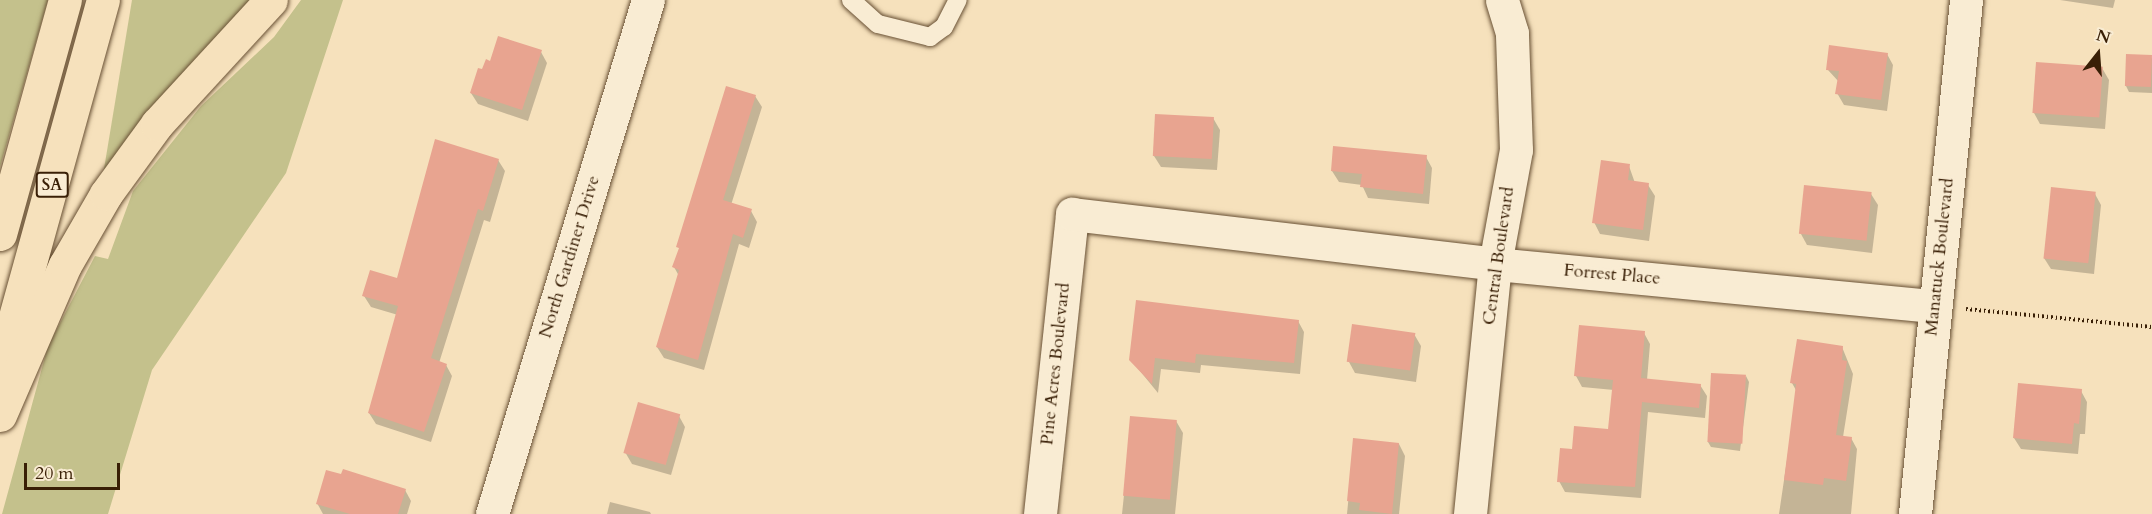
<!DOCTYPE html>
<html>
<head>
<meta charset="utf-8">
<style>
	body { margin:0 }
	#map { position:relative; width:2152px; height:514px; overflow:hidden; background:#f6e1bc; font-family:Cardo,serif }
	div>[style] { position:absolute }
	.green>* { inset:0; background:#c4c18c }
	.shadow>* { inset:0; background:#0003 }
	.building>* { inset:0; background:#e8a490; transform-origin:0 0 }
	.path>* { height:4px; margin-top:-2px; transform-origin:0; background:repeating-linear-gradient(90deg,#391f06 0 1.5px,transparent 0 4.5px) }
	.roads { filter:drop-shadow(0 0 2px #685034) drop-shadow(0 0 2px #685034) }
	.lane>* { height:18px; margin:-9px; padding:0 9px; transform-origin:9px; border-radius:9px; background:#f9ecd3 }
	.street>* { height:33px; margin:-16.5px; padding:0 16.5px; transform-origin:16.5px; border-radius:16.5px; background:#f9ecd3 }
	.secondary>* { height:33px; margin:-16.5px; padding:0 16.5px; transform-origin:16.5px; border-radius:16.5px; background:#f9ecd3 }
	.highway>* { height:33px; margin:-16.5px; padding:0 16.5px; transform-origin:16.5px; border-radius:16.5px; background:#f6e1bc }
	span { translate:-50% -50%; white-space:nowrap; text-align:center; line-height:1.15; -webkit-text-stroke:6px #f9ecd3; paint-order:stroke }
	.shield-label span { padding:2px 4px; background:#f9ecd3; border:2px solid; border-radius:4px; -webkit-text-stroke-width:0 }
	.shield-label { font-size:16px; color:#391f06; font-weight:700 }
	.street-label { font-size:18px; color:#391f06 }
	.north { position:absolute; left:2068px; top:24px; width:60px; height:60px; -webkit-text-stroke:4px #f9ecd3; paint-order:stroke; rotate:17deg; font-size:16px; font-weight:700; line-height:24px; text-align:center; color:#391f06 }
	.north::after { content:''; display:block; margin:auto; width:21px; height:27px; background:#391f06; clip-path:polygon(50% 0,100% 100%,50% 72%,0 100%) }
	.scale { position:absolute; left:24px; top:463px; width:96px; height:27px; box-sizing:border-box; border:3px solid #391f06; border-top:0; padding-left:8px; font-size:18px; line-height:21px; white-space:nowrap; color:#391f06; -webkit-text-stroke:4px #f9ecd3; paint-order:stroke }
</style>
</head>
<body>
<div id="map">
	<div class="green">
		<i style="clip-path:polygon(0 0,48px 0,0 167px)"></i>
		<i style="clip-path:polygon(132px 0,263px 0,102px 181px)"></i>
		<i style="clip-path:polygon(301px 0,343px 0,286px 173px,152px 370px,108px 514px,2px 514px,48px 346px,95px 256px,108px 259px,133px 191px,201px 106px,274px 37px)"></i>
	</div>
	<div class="shadow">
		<i style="clip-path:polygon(2060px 0,2115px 0,2113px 8px)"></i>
		<i style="clip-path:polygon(541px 52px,547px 63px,528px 121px,478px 104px,471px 93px,491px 63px)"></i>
		<i style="clip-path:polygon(1887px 54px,1893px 65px,1887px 111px,1844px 105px,1837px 93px,1839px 82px,1828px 70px)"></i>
		<i style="clip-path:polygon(2152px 57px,2152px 93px,2129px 92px,2126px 86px)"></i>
		<i style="clip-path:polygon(2102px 68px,2109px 80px,2105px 129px,2040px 124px,2034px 113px)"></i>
		<i style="clip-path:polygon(755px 96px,762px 107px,731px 205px,751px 211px,757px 222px,749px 248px,739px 244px,704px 370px,664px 358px,657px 347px,679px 276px,674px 267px,680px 250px,678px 246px)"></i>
		<i style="clip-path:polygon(1213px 118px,1220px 130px,1217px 170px,1161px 167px,1154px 156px)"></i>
		<i style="clip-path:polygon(1426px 157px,1432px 168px,1429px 204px,1368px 198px,1362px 185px,1339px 182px,1332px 171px)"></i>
		<i style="clip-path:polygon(498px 160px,505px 171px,490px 222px,484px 220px,439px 363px,446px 365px,452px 376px,431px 442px,376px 424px,369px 413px,398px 315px,371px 307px,364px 296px,398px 280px)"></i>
		<i style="clip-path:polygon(1629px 166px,1635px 183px,1648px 185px,1655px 196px,1649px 241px,1600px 234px,1594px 222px)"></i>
		<i style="clip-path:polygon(1871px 194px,1878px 205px,1872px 253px,1807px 245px,1801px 234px)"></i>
		<i style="clip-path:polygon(2095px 194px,2101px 205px,2094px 274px,2051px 269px,2044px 258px)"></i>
		<i style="clip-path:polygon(1298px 321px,1304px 332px,1300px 374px,1201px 365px,1200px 373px,1161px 369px,1158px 393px,1131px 360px)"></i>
		<i style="clip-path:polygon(1644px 333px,1650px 344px,1647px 380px,1700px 385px,1707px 396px,1705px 418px,1648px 412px,1641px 498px,1565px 492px,1559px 481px,1574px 451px,1610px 430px,1614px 390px,1582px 387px,1576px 376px)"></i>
		<i style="clip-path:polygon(1414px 334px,1421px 346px,1416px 382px,1355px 373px,1349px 362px)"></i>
		<i style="clip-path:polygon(1842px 347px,1853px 374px,1843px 437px,1851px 438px,1857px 449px,1851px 514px,1779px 514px,1797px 392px,1792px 383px)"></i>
		<i style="clip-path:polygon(1746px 376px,1749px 382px,1740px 451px,1711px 447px,1708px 442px)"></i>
		<i style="clip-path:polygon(2081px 391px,2087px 402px,2085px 434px,2080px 434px,2078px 454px,2021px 449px,2014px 438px)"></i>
		<i style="clip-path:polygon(679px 416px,685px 427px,671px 475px,632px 464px,625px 452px)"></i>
		<i style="clip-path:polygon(1132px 418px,1176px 421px,1183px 433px,1175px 514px,1122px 514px)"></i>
		<i style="clip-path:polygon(1354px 440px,1399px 444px,1405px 456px,1399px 514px,1347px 514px)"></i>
		<i style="clip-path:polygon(342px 476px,405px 490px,411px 501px,407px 514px,323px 514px,317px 503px)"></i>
		<i style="clip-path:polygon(610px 502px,650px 512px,651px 514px,607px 514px)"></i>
	</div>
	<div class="building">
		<i style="clip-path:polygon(498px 36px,542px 50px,522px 110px,470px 93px,478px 68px,482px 69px,486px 59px,490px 61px)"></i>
		<i style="clip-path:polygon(1829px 45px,1888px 53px,1881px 100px,1835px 94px,1839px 71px,1826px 70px)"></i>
		<i style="left:2126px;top:54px;width:26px;height:32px;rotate:2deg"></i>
		<i style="left:2036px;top:62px;width:67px;height:51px;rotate:4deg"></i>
		<i style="clip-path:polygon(726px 86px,756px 95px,723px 200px,752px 209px,743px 238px,733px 234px,698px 360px,656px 347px,679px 270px,672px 267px,679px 248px,676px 247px)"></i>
		<i style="left:1155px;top:114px;width:59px;height:42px;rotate:3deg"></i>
		<i style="clip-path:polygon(435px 139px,499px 159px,483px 211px,478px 209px,431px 358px,447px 364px,424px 432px,368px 413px,398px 306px,362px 296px,370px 270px,397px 278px)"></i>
		<i style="clip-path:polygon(1333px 146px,1427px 155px,1423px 194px,1360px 187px,1362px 174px,1331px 171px)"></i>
		<i style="clip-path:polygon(1601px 160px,1630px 164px,1628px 180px,1649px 183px,1643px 230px,1592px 223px)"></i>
		<i style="left:1804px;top:185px;width:68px;height:49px;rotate:6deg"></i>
		<i style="left:2051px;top:187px;width:45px;height:72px;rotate:6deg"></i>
		<i style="clip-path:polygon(1136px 300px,1299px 320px,1294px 363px,1196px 354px,1195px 363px,1155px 358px,1152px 384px,1129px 360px)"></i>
		<i style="left:1352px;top:324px;width:64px;height:38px;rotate:8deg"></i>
		<i style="clip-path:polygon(1579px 325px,1645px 331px,1641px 378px,1701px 384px,1699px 408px,1642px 402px,1635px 487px,1557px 482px,1560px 448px,1572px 449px,1574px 426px,1608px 429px,1613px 380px,1574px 376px)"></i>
		<i style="clip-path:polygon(1797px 339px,1843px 346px,1842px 360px,1847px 361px,1836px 435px,1852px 437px,1846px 481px,1824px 478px,1823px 485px,1784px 480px,1796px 384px,1790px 383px)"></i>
		<i style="left:1711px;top:373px;width:35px;height:69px;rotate:3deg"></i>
		<i style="clip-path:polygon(2018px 383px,2082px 389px,2079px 424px,2074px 423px,2072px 444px,2013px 438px)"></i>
		<i style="left:638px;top:402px;width:44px;height:53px;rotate:16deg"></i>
		<i style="left:1130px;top:416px;width:47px;height:80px;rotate:5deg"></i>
		<i style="clip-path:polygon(1353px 438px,1399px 443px,1392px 514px,1359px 510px,1360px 503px,1347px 501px)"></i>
		<i style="clip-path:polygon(343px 469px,406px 489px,398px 514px,350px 514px,316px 504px,326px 470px,341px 474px)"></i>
	</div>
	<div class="path">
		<i style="left:1966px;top:309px;width:187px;rotate:5.5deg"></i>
	</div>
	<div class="roads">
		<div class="lane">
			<i style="left:851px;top:0;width:36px;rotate:42deg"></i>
			<i style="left:878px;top:24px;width:54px;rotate:14deg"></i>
			<i style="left:930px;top:37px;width:17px;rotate:-36deg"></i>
			<i style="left:944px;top:27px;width:30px;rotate:-63deg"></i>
		</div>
		<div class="street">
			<i style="left:492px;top:514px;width:537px;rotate:-73.12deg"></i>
			<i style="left:1040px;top:514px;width:302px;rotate:-83.9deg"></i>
			<i style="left:1072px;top:214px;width:426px;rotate:6.7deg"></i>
			<i style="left:1495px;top:264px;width:442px;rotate:5.5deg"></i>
			<i style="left:1470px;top:514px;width:251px;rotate:-84.3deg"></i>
			<i style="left:1495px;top:264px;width:116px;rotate:-79.6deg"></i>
			<i style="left:1516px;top:150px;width:117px;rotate:-92deg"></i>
			<i style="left:1512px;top:33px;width:34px;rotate:-107deg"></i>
		</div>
		<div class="secondary">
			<i style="left:1915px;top:514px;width:517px;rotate:-84.33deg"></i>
		</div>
		<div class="highway">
			<i style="left:0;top:234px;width:243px;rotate:-74.5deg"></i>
			<i style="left:0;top:371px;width:385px;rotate:-74.5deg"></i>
			<i style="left:0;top:415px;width:163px;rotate:-66.6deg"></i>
			<i style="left:65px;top:265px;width:82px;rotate:-60deg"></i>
			<i style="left:106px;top:194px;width:87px;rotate:-53.9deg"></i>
			<i style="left:157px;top:124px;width:168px;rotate:-47.4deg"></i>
		</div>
	</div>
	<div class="shield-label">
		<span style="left:52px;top:185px">SA</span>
	</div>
	<div class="street-label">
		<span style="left:1499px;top:256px;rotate:-82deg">Central Boulevard</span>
		<span style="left:570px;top:257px;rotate:-73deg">North Gardiner Drive</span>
		<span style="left:1940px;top:257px;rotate:-84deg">Manatuck Boulevard</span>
		<span style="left:1612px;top:275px;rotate:5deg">Forrest Place</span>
		<span style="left:1056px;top:364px;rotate:-84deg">Pine Acres Boulevard</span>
	</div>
	<div class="north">N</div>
	<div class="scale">20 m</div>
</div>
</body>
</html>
